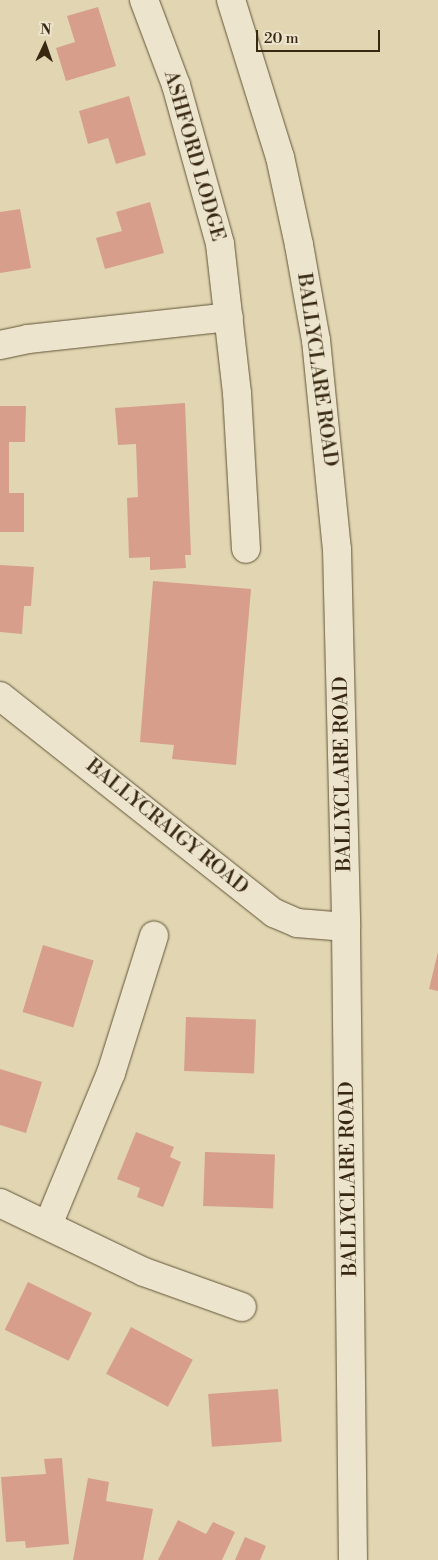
<!DOCTYPE html>
<html>
<head>
<meta charset="utf-8">
<style>
	body { margin:0 }
	#map { position:relative; width:438px; height:1560px; overflow:hidden; background:#e1d6b1; font-family:"Libre Bodoni",serif }
	div>[style] { position:absolute }
	.building>* { inset:0; background:#d79e8b; transform-origin:0 0 }
	.roads { filter:drop-shadow(0 0 1px #625439) drop-shadow(0 0 1px #625439) }
	.street>* { height:28px; margin:-14px; padding:0 14px; transform-origin:14px; border-radius:14px; background:#ece4cc }
	.secondary>* { height:28px; margin:-14px; padding:0 14px; transform-origin:14px; border-radius:14px; background:#ece4cc }
	span { translate:-50% -50%; white-space:nowrap; text-align:center; line-height:1.15; -webkit-text-stroke:4px #ece4cc; paint-order:stroke }
	.street-label { font-size:20px; color:#382811 }
	.north { position:absolute; left:20px; top:20px; width:50px; height:50px; -webkit-text-stroke:4px #ece4cc; paint-order:stroke; rotate:3deg; font-size:14px; font-weight:700; line-height:20px; text-align:center; color:#382811 }
	.north::after { content:''; display:block; margin:auto; width:18px; height:22px; background:#382811; clip-path:polygon(50% 0,100% 100%,50% 72%,0 100%) }
	.scale { position:absolute; left:256px; top:30px; width:124px; height:22px; box-sizing:border-box; border:2px solid #382811; border-top:0; padding-left:6px; font-size:15px; line-height:18px; white-space:nowrap; color:#382811; -webkit-text-stroke:4px #ece4cc; paint-order:stroke }
</style>
</head>
<body>
<div id="map">
	<div class="building">
		<i style="clip-path:polygon(98px 7px,116px 66px,66px 81px,56px 48px,75px 42px,67px 16px)"></i>
		<i style="clip-path:polygon(129px 96px,146px 155px,116px 164px,108px 138px,88px 144px,79px 111px)"></i>
		<i style="clip-path:polygon(150px 202px,164px 253px,105px 269px,96px 238px,122px 231px,116px 212px)"></i>
		<i style="clip-path:polygon(20px 209px,31px 268px,0 273px,0 212px)"></i>
		<i style="clip-path:polygon(185px 403px,191px 555px,185px 555px,186px 568px,150px 570px,150px 557px,129px 558px,127px 498px,138px 497px,136px 444px,118px 445px,115px 408px)"></i>
		<i style="clip-path:polygon(0 406px,26px 406px,25px 442px,9px 442px,9px 493px,24px 493px,24px 532px,0 532px)"></i>
		<i style="clip-path:polygon(0 565px,34px 567px,31px 606px,24px 606px,22px 634px,0 632px)"></i>
		<i style="clip-path:polygon(153px 581px,251px 589px,236px 765px,172px 759px,174px 745px,140px 742px)"></i>
		<i style="left:43px;top:945px;width:53px;height:70px;rotate:17deg"></i>
		<i style="clip-path:polygon(438px 952px,438px 991px,429px 989px)"></i>
		<i style="left:186px;top:1017px;width:70px;height:54px;rotate:2deg"></i>
		<i style="clip-path:polygon(0 1069px,42px 1082px,26px 1133px,0 1125px)"></i>
		<i style="clip-path:polygon(136px 1132px,174px 1147px,170px 1157px,181px 1162px,163px 1207px,137px 1197px,140px 1188px,117px 1179px)"></i>
		<i style="left:205px;top:1152px;width:70px;height:54px;rotate:2deg"></i>
		<i style="left:28px;top:1282px;width:71px;height:53px;rotate:26deg"></i>
		<i style="left:131px;top:1327px;width:70px;height:53px;rotate:28deg"></i>
		<i style="left:278px;top:1389px;width:53px;height:70px;rotate:86deg"></i>
		<i style="clip-path:polygon(62px 1458px,69px 1544px,26px 1548px,25px 1541px,6px 1542px,1px 1477px,46px 1474px,44px 1459px)"></i>
		<i style="clip-path:polygon(88px 1478px,109px 1482px,106px 1501px,153px 1509px,143px 1560px,73px 1560px)"></i>
		<i style="clip-path:polygon(178px 1520px,206px 1534px,213px 1522px,235px 1532px,222px 1560px,158px 1560px)"></i>
		<i style="clip-path:polygon(245px 1537px,266px 1546px,260px 1560px,235px 1560px)"></i>
	</div>
	<div class="roads">
		<div class="street">
			<i style="left:144px;top:0;width:91px;rotate:69.4deg"></i>
			<i style="left:176px;top:85px;width:165px;rotate:74.5deg"></i>
			<i style="left:220px;top:244px;width:150px;rotate:83.5deg"></i>
			<i style="left:237px;top:393px;width:156px;rotate:86.7deg"></i>
			<i style="left:0;top:345px;width:29px;rotate:-12deg"></i>
			<i style="left:28px;top:339px;width:202px;rotate:-6.2deg"></i>
			<i style="left:0;top:696px;width:350px;rotate:38.4deg"></i>
			<i style="left:274px;top:913px;width:25px;rotate:23deg"></i>
			<i style="left:297px;top:923px;width:49px;rotate:4.7deg"></i>
			<i style="left:0;top:1203px;width:160px;rotate:25.6deg"></i>
			<i style="left:144px;top:1272px;width:104px;rotate:19.7deg"></i>
			<i style="left:48px;top:1225px;width:165px;rotate:-67.5deg"></i>
			<i style="left:111px;top:1073px;width:144px;rotate:-72.6deg"></i>
		</div>
		<div class="secondary">
			<i style="left:231px;top:0;width:164px;rotate:72.7deg"></i>
			<i style="left:280px;top:157px;width:90px;rotate:77.8deg"></i>
			<i style="left:299px;top:245px;width:97px;rotate:79.9deg"></i>
			<i style="left:316px;top:340px;width:210px;rotate:84.3deg"></i>
			<i style="left:337px;top:549px;width:378px;rotate:88.6deg"></i>
			<i style="left:346px;top:927px;width:633px;rotate:89.37deg"></i>
		</div>
	</div>
	<div class="street-label">
		<span style="left:194px;top:156px;rotate:74deg">ASHFORD LODGE</span>
		<span style="left:317px;top:370px;rotate:82deg">BALLYCLARE ROAD</span>
		<span style="left:343px;top:774px;rotate:-91deg">BALLYCLARE ROAD</span>
		<span style="left:167px;top:827px;rotate:39deg">BALLYCRAIGY ROAD</span>
		<span style="left:349px;top:1179px;rotate:-91deg">BALLYCLARE ROAD</span>
	</div>
	<div class="north">N</div>
	<div class="scale">20 m</div>
</div>
</body>
</html>
